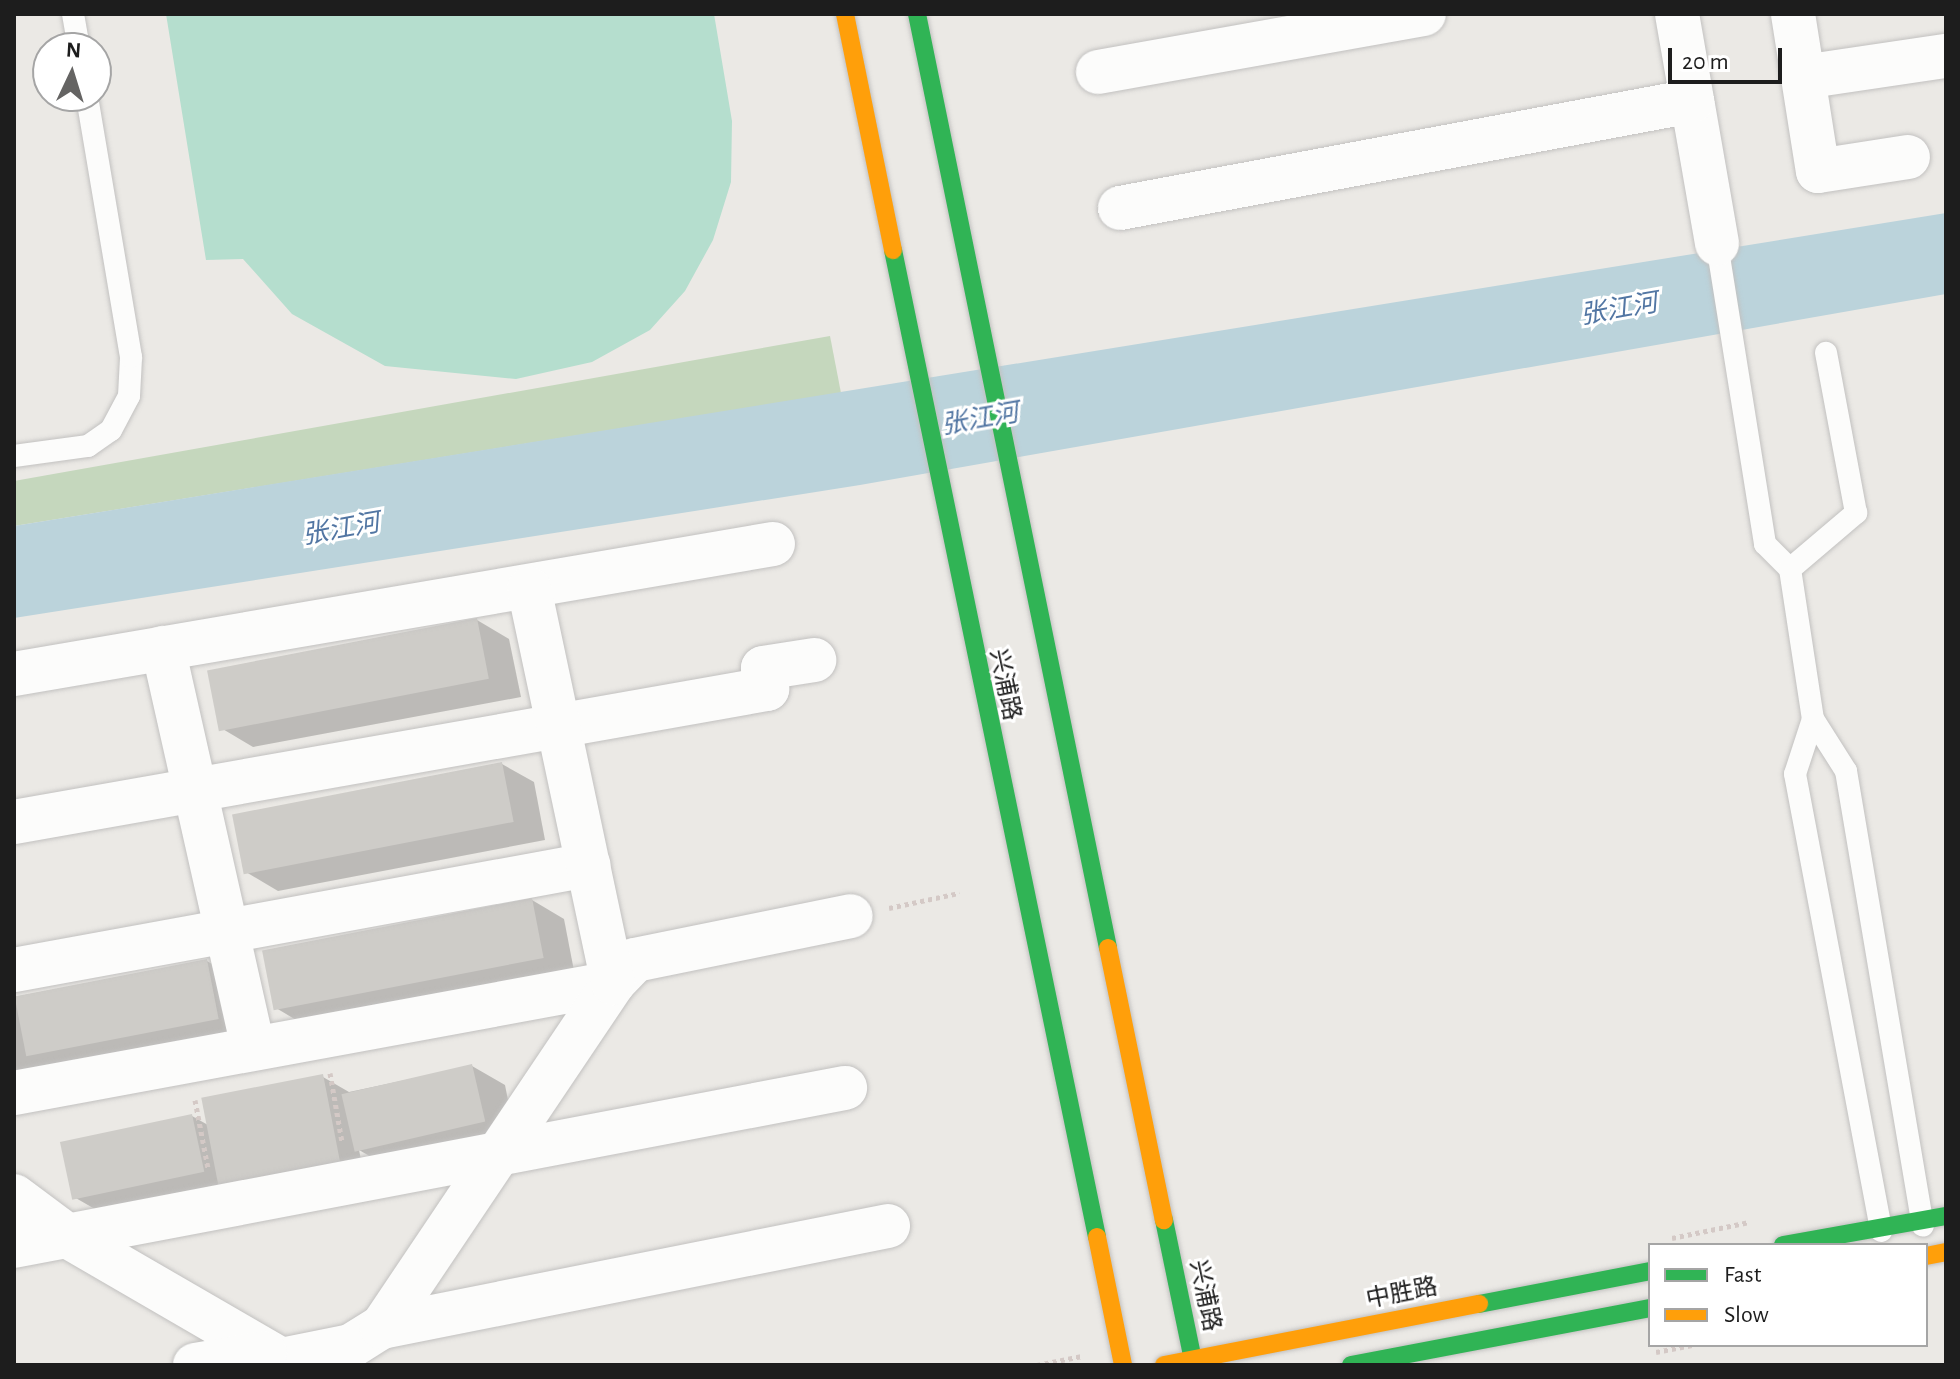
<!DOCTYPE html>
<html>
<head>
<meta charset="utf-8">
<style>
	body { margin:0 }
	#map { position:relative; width:1960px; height:1379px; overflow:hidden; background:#ebe9e5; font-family:"Alegreya Sans","Noto Sans SC",sans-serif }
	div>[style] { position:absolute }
	.forest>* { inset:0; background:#c5d7bd }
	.pitch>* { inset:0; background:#b5dece }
	.water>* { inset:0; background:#bbd3db }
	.shadow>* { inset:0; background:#0003 }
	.building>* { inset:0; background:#ceccc8; transform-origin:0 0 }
	.path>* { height:5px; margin-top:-2.5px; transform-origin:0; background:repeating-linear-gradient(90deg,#d4c9c6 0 4px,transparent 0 8px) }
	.roads { filter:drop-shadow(0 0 2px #c2c1c0) drop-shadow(0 0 2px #c2c1c0) }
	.lane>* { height:22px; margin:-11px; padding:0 11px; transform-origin:11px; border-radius:11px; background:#fcfcfb }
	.street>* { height:44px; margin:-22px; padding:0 22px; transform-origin:22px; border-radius:22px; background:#fcfcfb }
	.fast>* { height:18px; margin:-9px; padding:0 9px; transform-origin:9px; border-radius:9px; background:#30b455 }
	.slow>* { height:18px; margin:-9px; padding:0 9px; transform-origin:9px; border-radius:9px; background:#ff9f0a }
	span { translate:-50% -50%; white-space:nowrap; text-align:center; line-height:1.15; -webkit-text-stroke:6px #fff; paint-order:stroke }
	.street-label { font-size:24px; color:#1d1d1d }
	.water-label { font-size:26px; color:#5276a3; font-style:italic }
	.frame { position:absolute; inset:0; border:16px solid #1d1d1d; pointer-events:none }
	.legend { position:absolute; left:1648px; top:1243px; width:280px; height:104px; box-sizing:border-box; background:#fff; border:2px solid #a5a5a5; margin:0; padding:10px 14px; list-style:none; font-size:24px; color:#1d1d1d }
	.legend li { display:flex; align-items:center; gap:16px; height:40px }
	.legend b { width:40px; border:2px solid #a5a5a5 }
	.north { position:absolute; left:32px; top:32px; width:80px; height:80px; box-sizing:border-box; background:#fff; border:2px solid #a5a5a5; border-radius:50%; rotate:4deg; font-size:22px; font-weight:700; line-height:32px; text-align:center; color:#1d1d1d }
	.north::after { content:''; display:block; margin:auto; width:28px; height:36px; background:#656463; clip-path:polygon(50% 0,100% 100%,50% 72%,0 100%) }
	.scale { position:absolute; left:1668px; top:48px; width:114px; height:36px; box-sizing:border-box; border:4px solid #1d1d1d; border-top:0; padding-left:10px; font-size:24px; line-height:28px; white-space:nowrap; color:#1d1d1d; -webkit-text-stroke:6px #fff; paint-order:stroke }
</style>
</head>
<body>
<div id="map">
	<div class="forest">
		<i style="clip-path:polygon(830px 336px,841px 393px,14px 526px,14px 481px)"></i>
	</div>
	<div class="pitch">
		<i style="clip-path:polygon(166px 14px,714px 14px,732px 121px,731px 182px,713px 240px,685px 291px,650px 330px,592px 362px,516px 379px,385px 366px,292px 314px,243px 259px,206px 260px)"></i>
	</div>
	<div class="water">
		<i style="clip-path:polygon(1946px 213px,1946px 294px,860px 485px,14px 618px,14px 526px)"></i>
	</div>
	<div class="shadow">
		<i style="clip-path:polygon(477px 620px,509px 639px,521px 697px,253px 747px,221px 728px)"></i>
		<i style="clip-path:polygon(502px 764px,534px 782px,545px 840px,278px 891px,246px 872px)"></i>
		<i style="clip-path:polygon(532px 900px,564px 919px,575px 976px,308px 1027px,276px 1008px)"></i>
		<i style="clip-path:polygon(207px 961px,239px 980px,250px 1037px,14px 1081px,14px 997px)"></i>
		<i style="clip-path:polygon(472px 1066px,505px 1085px,516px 1140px,387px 1166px,359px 1150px,366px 1184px,107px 1216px,74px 1197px,192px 1116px,208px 1125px,323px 1077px,349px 1092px)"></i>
	</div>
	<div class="building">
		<i style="left:477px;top:618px;width:62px;height:275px;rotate:79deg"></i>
		<i style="left:502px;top:762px;width:61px;height:275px;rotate:79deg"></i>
		<i style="left:532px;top:898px;width:61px;height:275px;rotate:79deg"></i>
		<i style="left:207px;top:959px;width:61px;height:196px;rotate:79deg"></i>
		<i style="left:472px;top:1064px;width:59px;height:134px;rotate:77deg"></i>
		<i style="left:323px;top:1074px;width:99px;height:124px;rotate:79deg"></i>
		<i style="left:192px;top:1114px;width:59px;height:135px;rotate:78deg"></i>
	</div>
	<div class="path">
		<i style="left:889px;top:908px;width:72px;rotate:-12.1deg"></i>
		<i style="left:330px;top:1073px;width:70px;rotate:80.1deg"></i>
		<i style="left:195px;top:1100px;width:69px;rotate:79.2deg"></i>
		<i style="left:1672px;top:1238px;width:79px;rotate:-11.7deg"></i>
		<i style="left:1656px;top:1352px;width:38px;rotate:-11deg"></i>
		<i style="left:1037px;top:1365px;width:46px;rotate:-11.3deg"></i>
	</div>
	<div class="roads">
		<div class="lane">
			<i style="left:73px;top:14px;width:35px;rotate:80deg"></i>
			<i style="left:1717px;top:244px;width:304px;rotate:80.9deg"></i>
			<i style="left:1765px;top:544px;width:35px;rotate:45deg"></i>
			<i style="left:1790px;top:569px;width:152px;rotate:81.3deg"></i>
			<i style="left:1813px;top:719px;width:62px;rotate:57.6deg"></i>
			<i style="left:1846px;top:771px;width:461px;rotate:80.4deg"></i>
			<i style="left:14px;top:456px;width:75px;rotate:-7.7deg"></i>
			<i style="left:88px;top:446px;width:28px;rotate:-35deg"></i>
			<i style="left:111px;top:430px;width:38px;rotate:-62deg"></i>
			<i style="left:129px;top:396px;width:39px;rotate:-87deg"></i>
			<i style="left:131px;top:357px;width:265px;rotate:-99.6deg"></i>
			<i style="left:1790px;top:569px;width:87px;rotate:-40.3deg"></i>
			<i style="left:1856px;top:513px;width:163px;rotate:-100.6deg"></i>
			<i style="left:1813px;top:719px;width:58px;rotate:108.1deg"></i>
			<i style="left:1795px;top:774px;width:465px;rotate:79.3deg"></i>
		</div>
		<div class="street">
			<i style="left:1677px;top:14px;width:233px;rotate:80.1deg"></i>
			<i style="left:1793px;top:14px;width:159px;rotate:81deg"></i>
			<i style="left:1818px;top:171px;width:91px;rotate:-8.8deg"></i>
			<i style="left:1098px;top:72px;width:331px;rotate:-10.1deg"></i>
			<i style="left:1803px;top:77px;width:145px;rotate:-8.4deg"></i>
			<i style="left:1120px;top:208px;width:582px;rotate:-10.6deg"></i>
			<i style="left:163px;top:648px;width:410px;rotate:77.3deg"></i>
			<i style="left:14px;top:674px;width:770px;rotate:-9.72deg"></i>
			<i style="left:14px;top:822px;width:765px;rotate:-10.02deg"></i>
			<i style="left:767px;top:689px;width:21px;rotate:-101deg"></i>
			<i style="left:763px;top:668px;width:52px;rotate:-8.9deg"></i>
			<i style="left:14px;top:970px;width:584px;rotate:-10.37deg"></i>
			<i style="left:14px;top:1093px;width:609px;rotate:-10.41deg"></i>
			<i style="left:613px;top:983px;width:32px;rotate:-46deg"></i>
			<i style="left:635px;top:960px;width:220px;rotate:-11.5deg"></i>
			<i style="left:14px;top:1196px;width:69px;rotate:36.7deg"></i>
			<i style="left:69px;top:1237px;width:245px;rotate:30.1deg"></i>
			<i style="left:281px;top:1360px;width:71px;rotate:-11.3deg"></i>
			<i style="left:351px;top:1346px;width:36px;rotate:-32deg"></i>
			<i style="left:382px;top:1327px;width:414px;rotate:-56.1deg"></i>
			<i style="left:613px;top:983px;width:403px;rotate:-102deg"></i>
			<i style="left:14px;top:1246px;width:846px;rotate:-10.77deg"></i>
			<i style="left:382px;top:1327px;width:516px;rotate:-11.29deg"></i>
			<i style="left:195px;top:1365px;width:71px;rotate:-9.7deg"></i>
		</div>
		<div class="fast">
			<i style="left:917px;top:14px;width:953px;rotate:78.44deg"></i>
			<i style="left:893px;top:250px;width:1008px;rotate:78.32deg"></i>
			<i style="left:1164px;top:1220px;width:148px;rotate:78.3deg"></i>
			<i style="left:1783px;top:1245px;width:166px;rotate:-10.1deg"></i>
			<i style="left:1479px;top:1304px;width:174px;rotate:-10.9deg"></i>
			<i style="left:1351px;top:1365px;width:304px;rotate:-10.8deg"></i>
		</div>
		<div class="slow">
			<i style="left:845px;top:14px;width:241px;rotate:78.5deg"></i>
			<i style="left:1108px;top:948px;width:278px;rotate:78.4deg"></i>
			<i style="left:1097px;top:1237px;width:131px;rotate:78.5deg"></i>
			<i style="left:1926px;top:1256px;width:20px;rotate:-11deg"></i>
			<i style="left:1164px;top:1365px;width:321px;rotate:-11deg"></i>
		</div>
	</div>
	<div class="street-label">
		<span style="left:1004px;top:685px;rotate:78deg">兴浦路</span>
		<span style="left:1402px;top:1294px;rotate:-11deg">中胜路</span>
		<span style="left:1204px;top:1296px;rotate:78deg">兴浦路</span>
	</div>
	<div class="water-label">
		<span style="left:1619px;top:310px;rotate:-10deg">张江河</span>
		<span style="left:980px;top:420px;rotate:-10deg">张江河</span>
		<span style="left:341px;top:530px;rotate:-10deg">张江河</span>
	</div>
	<div class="frame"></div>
	<ul class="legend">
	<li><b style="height:10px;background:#30b455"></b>Fast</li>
	<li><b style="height:10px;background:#ff9f0a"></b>Slow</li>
	</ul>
	<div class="north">N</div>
	<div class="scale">20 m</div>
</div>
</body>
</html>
